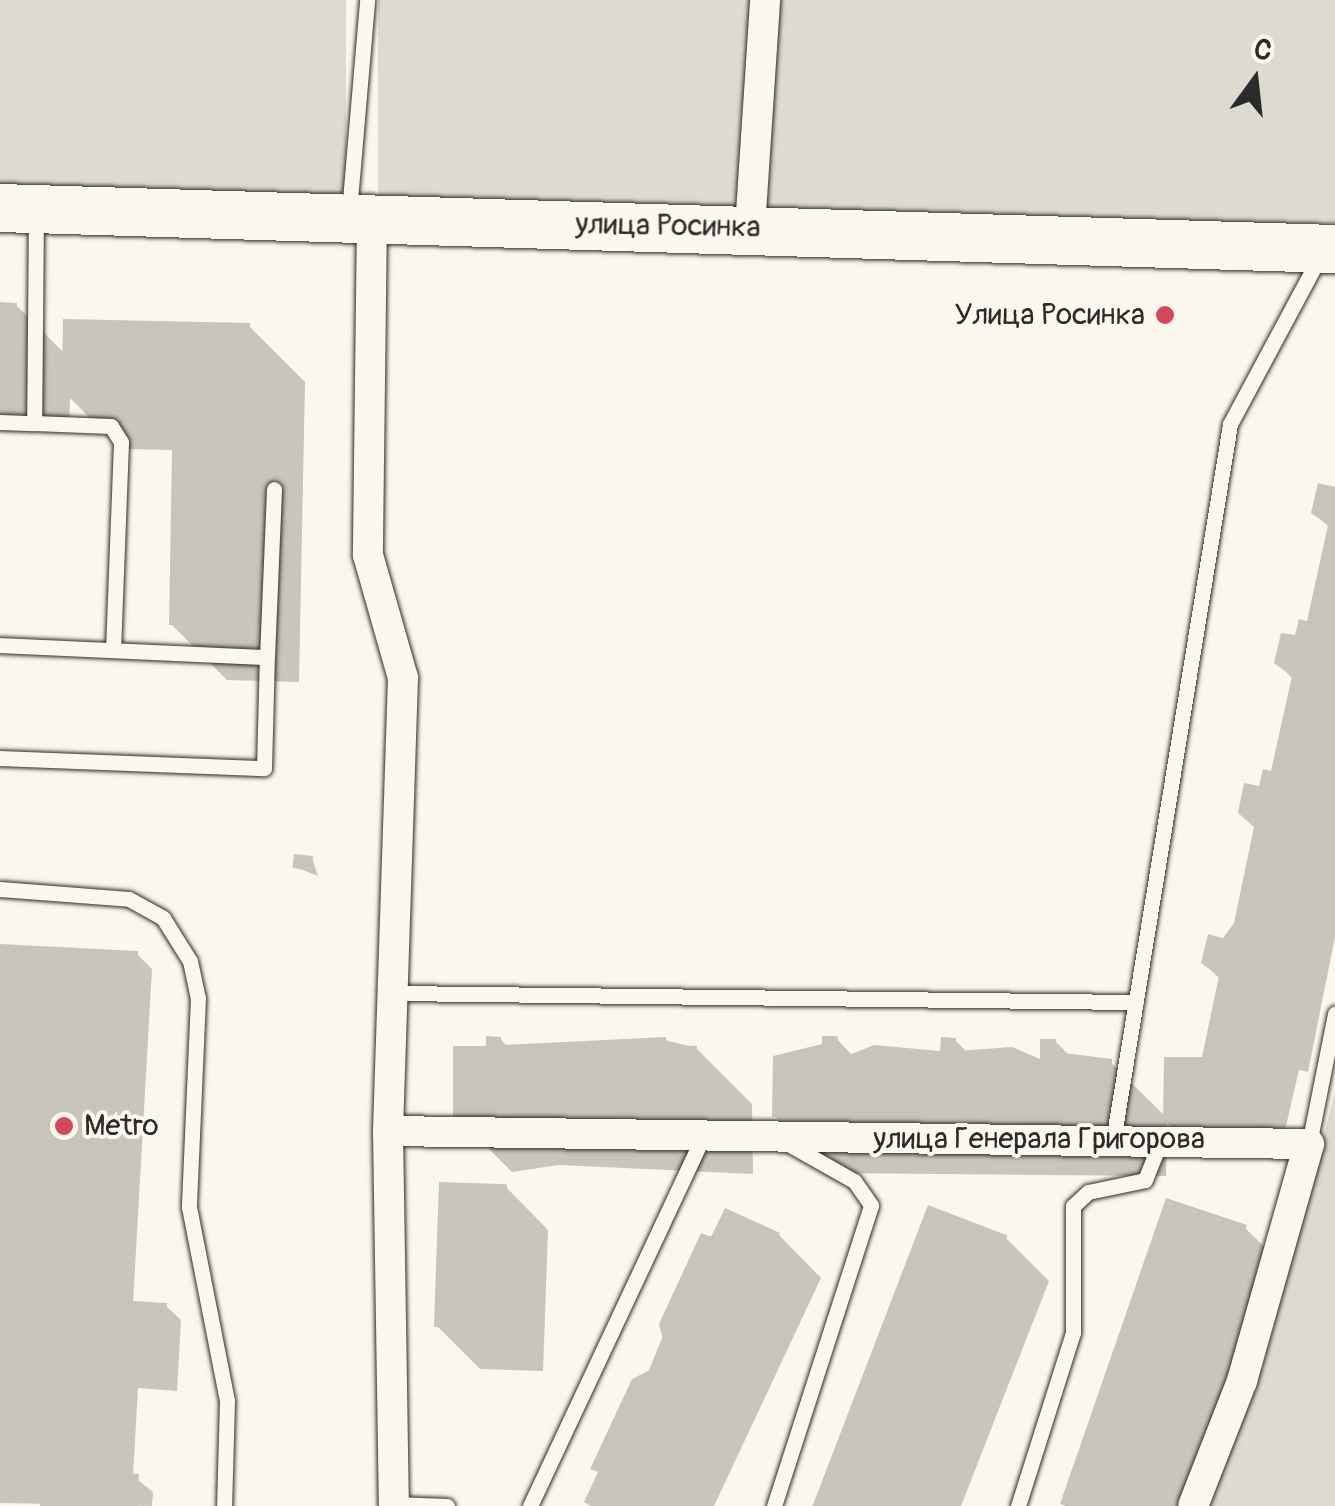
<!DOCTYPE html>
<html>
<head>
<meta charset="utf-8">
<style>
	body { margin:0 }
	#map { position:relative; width:1335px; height:1506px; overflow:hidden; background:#fbf7ec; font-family:Pangolin,sans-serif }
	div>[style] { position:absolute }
	.green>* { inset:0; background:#dddad0; transform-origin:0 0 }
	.shadow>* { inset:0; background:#0003 }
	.building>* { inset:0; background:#c7c4bc; transform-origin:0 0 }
	.roads { filter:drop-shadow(0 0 2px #2b2b2b) drop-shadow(0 0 2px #2b2b2b) }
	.service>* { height:15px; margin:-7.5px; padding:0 7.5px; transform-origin:7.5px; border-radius:7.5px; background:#fbf7ec }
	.minor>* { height:30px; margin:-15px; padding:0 15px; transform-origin:15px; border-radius:15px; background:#fbf7ec }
	.primary>* { height:48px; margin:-24px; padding:0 24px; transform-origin:24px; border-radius:24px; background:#fbf7ec }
	.dots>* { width:28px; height:28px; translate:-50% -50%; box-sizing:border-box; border:5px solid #fbf7ec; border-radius:50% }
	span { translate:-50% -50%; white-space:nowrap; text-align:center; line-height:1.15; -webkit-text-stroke:8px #fbf7ec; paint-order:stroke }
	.street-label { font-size:30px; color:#2b2b2b }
	.poi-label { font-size:30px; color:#2b2b2b }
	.right { translate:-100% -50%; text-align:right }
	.left { translate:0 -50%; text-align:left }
	.north { position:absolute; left:1205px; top:30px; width:100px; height:100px; -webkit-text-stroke:8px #fbf7ec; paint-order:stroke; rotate:15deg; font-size:28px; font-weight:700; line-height:40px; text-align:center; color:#2b2b2b }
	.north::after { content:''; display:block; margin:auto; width:35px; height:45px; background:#2b2b2b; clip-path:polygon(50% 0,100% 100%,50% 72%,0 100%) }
</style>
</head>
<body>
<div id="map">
	<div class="green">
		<i style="left:0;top:0;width:346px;height:204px"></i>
		<i style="left:378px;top:0;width:957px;height:223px"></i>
		<i style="clip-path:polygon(1335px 1092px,1335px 1506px,1202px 1506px,1263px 1366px)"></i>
	</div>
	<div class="shadow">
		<i style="clip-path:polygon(0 304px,16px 305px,65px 354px,249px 326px,305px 382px,299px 682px,227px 680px,171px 624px,174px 450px,121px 449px,70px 398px,69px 427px,0 424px)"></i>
		<i style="clip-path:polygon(1335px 486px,1335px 937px,1308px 1072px,1299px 1070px,1280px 1152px,1196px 1152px,1167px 1123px,1166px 1176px,831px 1173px,775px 1116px,836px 1038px,853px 1056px,943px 1054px,955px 1040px,968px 1053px,1042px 1063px,1055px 1041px,1071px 1057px,1110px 1062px,1166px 1117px,1204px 1060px,1221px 980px,1204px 963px,1236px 924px,1293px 679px,1277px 663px,1309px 624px,1330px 528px,1314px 512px)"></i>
		<i style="clip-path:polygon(312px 858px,318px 876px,295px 867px)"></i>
		<i style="clip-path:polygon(0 946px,137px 954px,152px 969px,133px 1303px,165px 1305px,181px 1320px,177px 1391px,138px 1388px,133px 1476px,153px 1492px,152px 1506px,0 1503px)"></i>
		<i style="clip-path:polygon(500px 1039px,508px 1047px,665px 1040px,696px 1048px,752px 1104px,753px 1174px,559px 1165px,512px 1172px,456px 1116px)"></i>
		<i style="clip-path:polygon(506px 1187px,548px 1230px,543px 1371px,480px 1369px,437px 1326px)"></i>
		<i style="clip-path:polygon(1245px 1228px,1288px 1270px,1207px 1506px,1066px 1506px)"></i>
		<i style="clip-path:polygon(779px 1235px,821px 1278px,714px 1506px,591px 1506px,613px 1425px,650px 1368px,703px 1236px)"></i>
		<i style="clip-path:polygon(1006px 1238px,1049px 1281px,961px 1506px,813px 1506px)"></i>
	</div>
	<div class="building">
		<i style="clip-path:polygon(0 302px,17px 303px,13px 372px,0 372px)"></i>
		<i style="clip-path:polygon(63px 319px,250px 323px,244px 627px,169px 625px,173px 395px,62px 393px)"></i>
		<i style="clip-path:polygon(1318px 483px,1335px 487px,1335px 815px,1325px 861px,1315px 859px,1278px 1044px,1269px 1041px,1250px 1123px,1163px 1123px,1164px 1057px,1202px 1057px,1219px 976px,1201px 963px,1208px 934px,1223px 938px,1234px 923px,1254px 827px,1238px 813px,1244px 783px,1259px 786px,1263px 769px,1271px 771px,1292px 676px,1274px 663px,1281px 633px,1295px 635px,1299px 619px,1307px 621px,1328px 525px,1311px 513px)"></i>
		<i style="left:294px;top:854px;width:19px;height:14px;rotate:6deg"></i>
		<i style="clip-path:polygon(0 944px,138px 951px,118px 1300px,167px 1303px,163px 1376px,123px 1374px,118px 1473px,139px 1474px,137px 1506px,40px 1506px,41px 1492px,0 1490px)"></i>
		<i style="clip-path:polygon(486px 1036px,501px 1037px,501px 1045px,666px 1037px,666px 1045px,697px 1046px,697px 1118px,611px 1118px,611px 1111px,507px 1117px,507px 1109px,453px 1117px,453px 1046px,486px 1046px)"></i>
		<i style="clip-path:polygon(822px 1036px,837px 1036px,844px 1057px,874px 1045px,940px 1051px,941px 1037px,956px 1038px,956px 1051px,1012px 1047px,1040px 1059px,1040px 1039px,1056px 1039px,1056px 1052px,1112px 1059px,1111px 1121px,772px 1117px,773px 1056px,822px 1044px)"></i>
		<i style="left:439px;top:1182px;width:68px;height:145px;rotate:2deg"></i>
		<i style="clip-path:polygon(1166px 1198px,1247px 1225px,1150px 1506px,1067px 1506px,1060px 1504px)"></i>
		<i style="left:928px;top:1205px;width:85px;height:323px;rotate:21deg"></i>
		<i style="clip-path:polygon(725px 1208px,780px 1233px,651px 1506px,591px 1506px,584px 1502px,598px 1472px,590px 1469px,632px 1379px,652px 1369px,664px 1343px,659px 1324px,701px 1233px,711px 1237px)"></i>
	</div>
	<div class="roads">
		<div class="service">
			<i style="left:36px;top:212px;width:211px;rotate:90.5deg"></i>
			<i style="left:34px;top:423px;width:77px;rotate:2.2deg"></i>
			<i style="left:111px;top:426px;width:19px;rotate:58deg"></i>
			<i style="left:121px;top:442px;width:208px;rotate:92.2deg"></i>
			<i style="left:349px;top:212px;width:213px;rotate:-85.1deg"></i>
			<i style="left:0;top:422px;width:34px;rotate:2deg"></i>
			<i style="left:0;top:645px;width:267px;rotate:2.6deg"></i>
			<i style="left:267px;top:657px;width:168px;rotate:-87.6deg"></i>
			<i style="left:0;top:758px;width:264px;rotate:2.2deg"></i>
			<i style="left:264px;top:768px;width:111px;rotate:-88.5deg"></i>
			<i style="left:0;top:889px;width:129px;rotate:4.4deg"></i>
			<i style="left:129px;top:899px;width:39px;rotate:29deg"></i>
			<i style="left:163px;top:918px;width:51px;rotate:57.9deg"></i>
			<i style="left:190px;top:961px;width:38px;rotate:78deg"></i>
			<i style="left:198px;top:998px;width:209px;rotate:92.5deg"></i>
			<i style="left:189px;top:1207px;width:198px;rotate:78.9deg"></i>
			<i style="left:227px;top:1401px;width:105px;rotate:91.6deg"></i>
			<i style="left:395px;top:993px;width:741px;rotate:0.7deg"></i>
			<i style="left:1114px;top:1135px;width:720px;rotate:-80.73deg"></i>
			<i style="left:1230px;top:424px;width:191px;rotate:-61.8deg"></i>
			<i style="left:1309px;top:1144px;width:133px;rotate:-78.7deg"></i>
			<i style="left:394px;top:1504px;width:53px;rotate:2.2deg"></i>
			<i style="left:530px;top:1506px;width:406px;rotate:-64.9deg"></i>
			<i style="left:774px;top:1506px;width:316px;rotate:-72.1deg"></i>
			<i style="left:871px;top:1205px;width:29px;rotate:-125deg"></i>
			<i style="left:854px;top:1181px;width:79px;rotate:-150.5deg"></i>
			<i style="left:1018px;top:1506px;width:182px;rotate:-72.4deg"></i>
			<i style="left:1073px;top:1333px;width:127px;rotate:-90deg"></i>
			<i style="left:1073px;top:1206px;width:21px;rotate:-43deg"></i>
			<i style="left:1088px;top:1192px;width:58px;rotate:-11.9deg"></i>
			<i style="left:1145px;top:1180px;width:43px;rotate:-68.2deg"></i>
		</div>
		<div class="minor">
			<i style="left:372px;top:217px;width:338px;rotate:90.7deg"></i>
			<i style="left:368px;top:555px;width:128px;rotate:74.1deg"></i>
			<i style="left:403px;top:678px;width:453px;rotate:91.9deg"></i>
			<i style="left:388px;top:1131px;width:921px;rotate:0.81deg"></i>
			<i style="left:1309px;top:1144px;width:246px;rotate:105.8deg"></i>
			<i style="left:1242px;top:1381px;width:134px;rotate:111.4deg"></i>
			<i style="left:750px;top:228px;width:228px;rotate:-86.2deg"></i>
			<i style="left:388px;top:1131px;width:375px;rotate:89.1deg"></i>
		</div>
		<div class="primary">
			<i style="left:0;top:208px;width:1336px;rotate:1.76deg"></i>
		</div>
	</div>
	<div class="dots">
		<i style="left:1165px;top:315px;background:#d1495b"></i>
		<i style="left:64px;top:1126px;background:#d1495b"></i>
	</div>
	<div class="street-label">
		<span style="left:668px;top:226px;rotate:1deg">улица Росинка</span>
		<span style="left:1039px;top:1139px">улица Генерала Григорова</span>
	</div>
	<div class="poi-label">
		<span class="right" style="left:1145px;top:315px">Улица Росинка</span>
		<span class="left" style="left:84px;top:1126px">Metro</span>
	</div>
	<div class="north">С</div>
</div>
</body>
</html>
